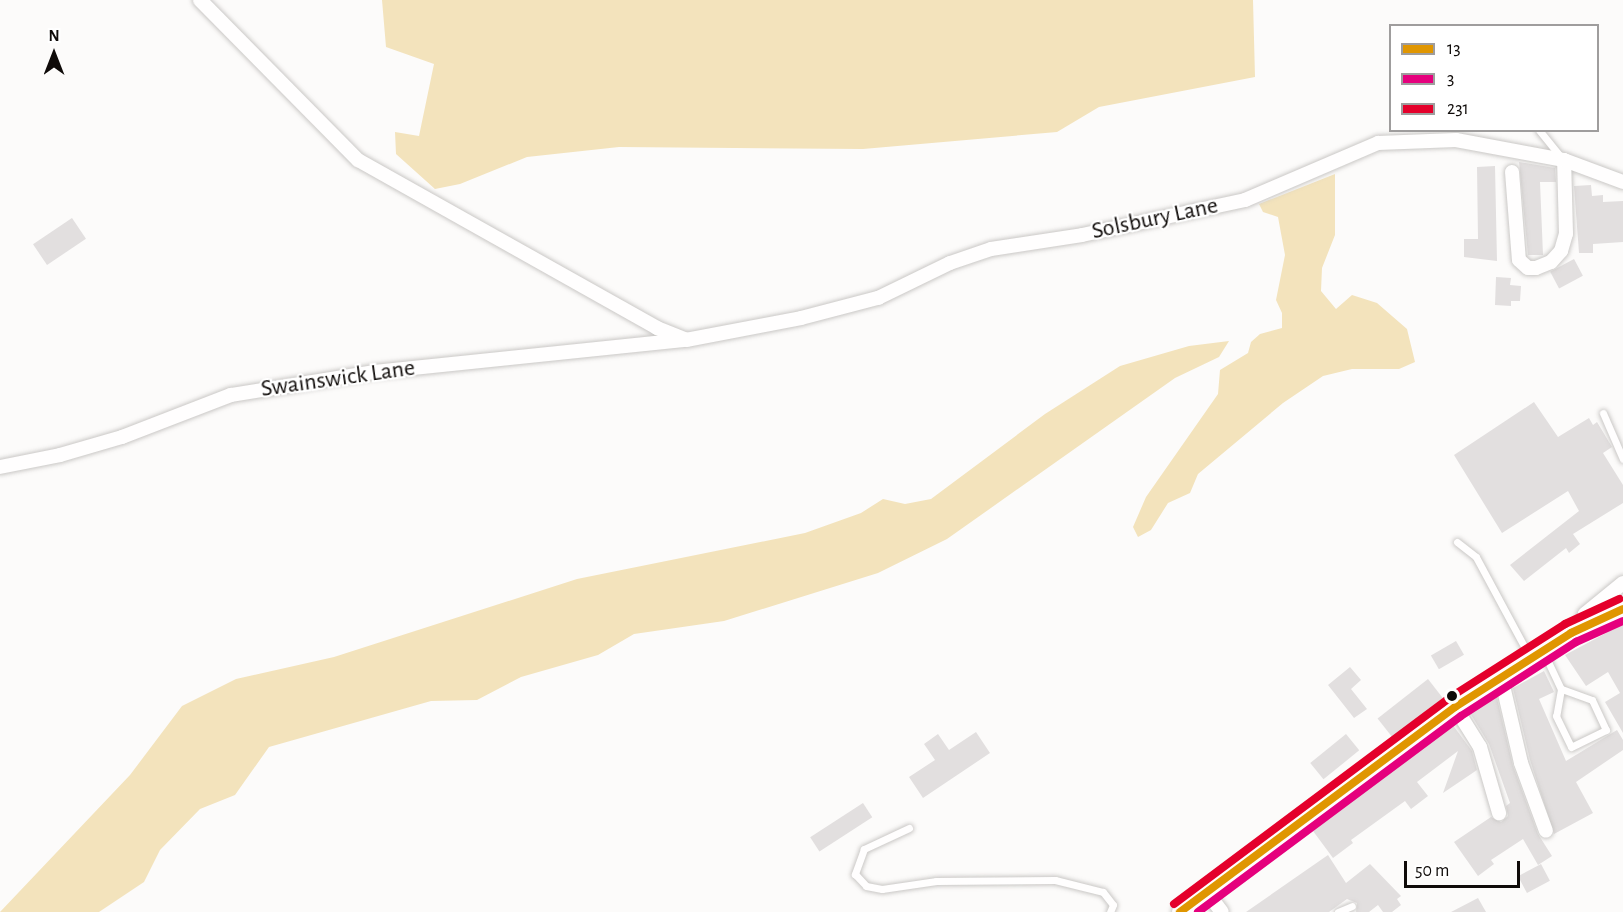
<!DOCTYPE html>
<html>
<head>
<meta charset="utf-8">
<style>
	body { margin:0 }
	#map { position:relative; width:1623px; height:912px; overflow:hidden; background:#fcfbfa; font-family:"Alegreya Sans",sans-serif }
	div>[style] { position:absolute }
	.green>* { inset:0; background:#f3e3bc }
	.building>* { inset:0; background:#e2dfdf; transform-origin:0 0 }
	.roads { filter:drop-shadow(0 0 2px #cac8c6) drop-shadow(0 0 2px #cac8c6) }
	.service>* { height:7px; margin:-3.5px; padding:0 3.5px; transform-origin:3.5px; border-radius:3.5px; background:#fffefe }
	.minor>* { height:14px; margin:-7px; padding:0 7px; transform-origin:7px; border-radius:7px; background:#fffefe }
	.tertiary>* { height:16px; margin:-8px; padding:0 8px; transform-origin:8px; border-radius:8px; background:#fffefe }
	.bus-1>* { height:8px; margin:-4px; padding:0 4px; transform-origin:4px; border-radius:4px; background:#e09601 }
	.bus-2>* { height:8px; margin:-4px; padding:0 4px; transform-origin:4px; border-radius:4px; background:#e5007d }
	.bus-3>* { height:8px; margin:-4px; padding:0 4px; transform-origin:4px; border-radius:4px; background:#e4002b }
	.dots>* { width:16px; height:16px; translate:-50% -50%; box-sizing:border-box; border:3px solid #fff; border-radius:50% }
	span { translate:-50% -50%; white-space:nowrap; text-align:center; line-height:1.15; -webkit-text-stroke:4.5px #fff; paint-order:stroke }
	.street-label { font-size:24px; color:#0f0b09 }
	.legend { position:absolute; left:1389px; top:24px; width:210px; height:108px; box-sizing:border-box; background:#fff; border:2px solid #9f9d9d; margin:0; padding:8px 10px; list-style:none; font-size:18px; color:#0f0b09 }
	.legend li { display:flex; align-items:center; gap:12px; height:30px }
	.legend b { width:30px; border:2px solid #9f9d9d }
	.north { position:absolute; left:24px; top:24px; width:60px; height:60px; -webkit-text-stroke:4px #fff; paint-order:stroke; rotate:0deg; font-size:16px; font-weight:700; line-height:24px; text-align:center; color:#0f0b09 }
	.north::after { content:''; display:block; margin:auto; width:21px; height:27px; background:#0f0b09; clip-path:polygon(50% 0,100% 100%,50% 72%,0 100%) }
	.scale { position:absolute; left:1404px; top:861px; width:116px; height:27px; box-sizing:border-box; border:3px solid #0f0b09; border-top:0; padding-left:8px; font-size:18px; line-height:21px; white-space:nowrap; color:#0f0b09; -webkit-text-stroke:4px #fff; paint-order:stroke }
</style>
</head>
<body>
<div id="map">
	<div class="green">
		<i style="clip-path:polygon(382px 0,1253px 0,1255px 77px,1099px 107px,1057px 132px,863px 149px,619px 147px,527px 157px,460px 184px,435px 189px,396px 154px,395px 132px,419px 136px,434px 64px,386px 47px)"></i>
		<i style="clip-path:polygon(1335px 174px,1335px 235px,1322px 268px,1321px 291px,1336px 309px,1352px 295px,1377px 303px,1407px 329px,1415px 362px,1399px 369px,1352px 369px,1323px 376px,1283px 403px,1198px 474px,1190px 493px,1168px 503px,1151px 530px,1138px 537px,1133px 527px,1146px 497px,1218px 394px,1220px 370px,1248px 353px,1251px 342px,1260px 334px,1282px 328px,1282px 313px,1276px 300px,1285px 255px,1278px 217px,1263px 212px,1259px 204px)"></i>
		<i style="clip-path:polygon(1229px 341px,1219px 357px,1175px 378px,947px 539px,878px 573px,724px 621px,634px 634px,598px 655px,521px 677px,477px 700px,431px 701px,269px 747px,235px 795px,200px 809px,160px 850px,144px 882px,99px 912px,0 912px,130px 775px,182px 706px,236px 679px,334px 657px,577px 579px,805px 533px,861px 513px,883px 499px,905px 504px,931px 499px,1045px 414px,1120px 366px,1189px 346px)"></i>
	</div>
	<div class="building">
		<i style="clip-path:polygon(1519px 162px,1555px 168px,1556px 182px,1540px 182px,1543px 255px,1528px 255px)"></i>
		<i style="clip-path:polygon(1495px 166px,1497px 261px,1464px 257px,1464px 239px,1478px 239px,1477px 167px)"></i>
		<i style="clip-path:polygon(1591px 185px,1592px 196px,1603px 195px,1603px 202px,1623px 201px,1623px 242px,1593px 244px,1593px 253px,1579px 253px,1574px 186px)"></i>
		<i style="left:72px;top:218px;width:25px;height:47px;rotate:56deg"></i>
		<i style="left:1574px;top:259px;width:19px;height:27px;rotate:62deg"></i>
		<i style="clip-path:polygon(1496px 277px,1511px 278px,1510px 285px,1521px 286px,1520px 301px,1511px 301px,1511px 306px,1495px 305px)"></i>
		<i style="clip-path:polygon(1534px 402px,1558px 437px,1589px 418px,1593px 425px,1597px 422px,1612px 447px,1603px 453px,1623px 485px,1623px 503px,1573px 534px,1580px 544px,1569px 553px,1566px 548px,1524px 581px,1510px 565px,1579px 511px,1568px 491px,1502px 533px,1454px 455px)"></i>
		<i style="clip-path:polygon(1623px 624px,1623px 733px,1605px 702px,1620px 693px,1608px 672px,1586px 686px,1565px 655px)"></i>
		<i style="left:1456px;top:641px;width:16px;height:29px;rotate:60deg"></i>
		<i style="clip-path:polygon(1350px 667px,1361px 680px,1351px 689px,1367px 709px,1354px 718px,1328px 685px)"></i>
		<i style="clip-path:polygon(1544px 671px,1554px 692px,1539px 699px,1566px 761px,1617px 730px,1623px 740px,1623px 750px,1576px 782px,1593px 813px,1554px 834px,1530px 760px,1513px 688px)"></i>
		<i style="left:1428px;top:679px;width:24px;height:64px;rotate:52deg"></i>
		<i style="clip-path:polygon(1496px 694px,1513px 766px,1538px 834px,1552px 856px,1538px 865px,1523px 839px,1491px 860px,1494px 864px,1478px 876px,1454px 842px,1491px 817px,1501px 822px,1508px 816px,1506px 806px,1510px 803px,1489px 744px,1470px 713px)"></i>
		<i style="clip-path:polygon(1452px 724px,1472px 751px,1477px 770px,1443px 793px,1458px 751px,1417px 782px,1428px 796px,1411px 809px,1405px 801px,1351px 840px,1353px 843px,1333px 858px,1313px 831px)"></i>
		<i style="clip-path:polygon(976px 732px,990px 753px,923px 798px,909px 777px,935px 760px,924px 744px,938px 734px,949px 750px)"></i>
		<i style="left:1346px;top:734px;width:21px;height:46px;rotate:51deg"></i>
		<i style="left:863px;top:803px;width:17px;height:63px;rotate:57deg"></i>
		<i style="clip-path:polygon(1328px 855px,1346px 883px,1370px 864px,1401px 896px,1397px 899px,1401px 905px,1392px 912px,1383px 912px,1378px 905px,1369px 912px,1356px 912px,1357px 903px,1347px 899px,1329px 912px,1246px 912px)"></i>
		<i style="left:1541px;top:864px;width:19px;height:26px;rotate:62deg"></i>
		<i style="clip-path:polygon(1478px 898px,1486px 912px,1451px 912px)"></i>
	</div>
	<div class="roads">
		<div class="service">
			<i style="left:1539px;top:130px;width:36px;rotate:51deg"></i>
			<i style="left:1603px;top:413px;width:50px;rotate:66.5deg"></i>
			<i style="left:1457px;top:542px;width:24px;rotate:38deg"></i>
			<i style="left:1476px;top:557px;width:116px;rotate:61.7deg"></i>
			<i style="left:1543px;top:651px;width:42px;rotate:64.7deg"></i>
			<i style="left:1561px;top:689px;width:27px;rotate:100deg"></i>
			<i style="left:1556px;top:716px;width:34px;rotate:64deg"></i>
			<i style="left:1571px;top:747px;width:39px;rotate:-26deg"></i>
			<i style="left:1606px;top:730px;width:33px;rotate:-115deg"></i>
			<i style="left:1592px;top:700px;width:33px;rotate:-160deg"></i>
			<i style="left:909px;top:828px;width:50px;rotate:155deg"></i>
			<i style="left:864px;top:849px;width:27px;rotate:110deg"></i>
			<i style="left:855px;top:874px;width:16px;rotate:47deg"></i>
			<i style="left:866px;top:886px;width:16px;rotate:11deg"></i>
			<i style="left:882px;top:889px;width:55px;rotate:-8.4deg"></i>
			<i style="left:936px;top:881px;width:119px;rotate:-0.5deg"></i>
			<i style="left:1055px;top:880px;width:49px;rotate:14deg"></i>
			<i style="left:1103px;top:892px;width:16px;rotate:52deg"></i>
			<i style="left:1113px;top:905px;width:8px;rotate:113deg"></i>
			<i style="left:1338px;top:912px;width:15px;rotate:-23deg"></i>
		</div>
		<div class="minor">
			<i style="left:200px;top:0;width:225px;rotate:45.4deg"></i>
			<i style="left:358px;top:160px;width:343px;rotate:29.3deg"></i>
			<i style="left:657px;top:328px;width:29px;rotate:22deg"></i>
			<i style="left:1512px;top:172px;width:88px;rotate:85.5deg"></i>
			<i style="left:1519px;top:260px;width:12px;rotate:42deg"></i>
			<i style="left:1528px;top:268px;width:8px"></i>
			<i style="left:1536px;top:268px;width:16px;rotate:-22deg"></i>
			<i style="left:1551px;top:262px;width:15px;rotate:-48deg"></i>
			<i style="left:1561px;top:251px;width:18px;rotate:-74deg"></i>
			<i style="left:1566px;top:234px;width:74px;rotate:-91.5deg"></i>
			<i style="left:0;top:467px;width:61px;rotate:-11.3deg"></i>
			<i style="left:60px;top:455px;width:65px;rotate:-16.2deg"></i>
			<i style="left:122px;top:437px;width:117px;rotate:-21.1deg"></i>
			<i style="left:231px;top:395px;width:145px;rotate:-9.1deg"></i>
			<i style="left:374px;top:372px;width:314px;rotate:-5.9deg"></i>
			<i style="left:686px;top:340px;width:117px;rotate:-10.8deg"></i>
			<i style="left:801px;top:318px;width:80px;rotate:-14.6deg"></i>
			<i style="left:878px;top:298px;width:80px;rotate:-25.9deg"></i>
			<i style="left:950px;top:263px;width:43px;rotate:-18.9deg"></i>
			<i style="left:991px;top:249px;width:92px;rotate:-8.7deg"></i>
			<i style="left:1082px;top:235px;width:167px;rotate:-12.1deg"></i>
			<i style="left:1245px;top:200px;width:145px;rotate:-23.2deg"></i>
			<i style="left:1378px;top:143px;width:78px;rotate:-2.2deg"></i>
			<i style="left:1456px;top:140px;width:110px;rotate:10.5deg"></i>
			<i style="left:1564px;top:160px;width:63px;rotate:20.4deg"></i>
			<i style="left:1586px;top:625px;width:6px;rotate:-121deg"></i>
			<i style="left:1583px;top:620px;width:6px;rotate:-72deg"></i>
			<i style="left:1585px;top:614px;width:49px;rotate:-39.2deg"></i>
			<i style="left:1501px;top:677px;width:88px;rotate:76.9deg"></i>
			<i style="left:1521px;top:763px;width:72px;rotate:69.8deg"></i>
			<i style="left:1455px;top:707px;width:47px;rotate:58deg"></i>
			<i style="left:1480px;top:747px;width:69px;rotate:73.9deg"></i>
			<i style="left:1206px;top:891px;width:26px;rotate:53deg"></i>
		</div>
		<div class="tertiary">
			<i style="left:1180px;top:912px;width:343px;rotate:-36.7deg"></i>
			<i style="left:1455px;top:707px;width:138px;rotate:-32.5deg"></i>
			<i style="left:1571px;top:633px;width:57px;rotate:-24.8deg"></i>
		</div>
	</div>
	<div class="bus-1">
		<i style="left:1180px;top:912px;width:343px;rotate:-36.7deg"></i>
		<i style="left:1455px;top:707px;width:138px;rotate:-32.5deg"></i>
		<i style="left:1571px;top:633px;width:57px;rotate:-24.8deg"></i>
	</div>
	<div class="bus-2">
		<i style="left:1198px;top:912px;width:328px;rotate:-36.7deg"></i>
		<i style="left:1461px;top:716px;width:137px;rotate:-32.8deg"></i>
		<i style="left:1576px;top:642px;width:51px;rotate:-24.1deg"></i>
	</div>
	<div class="bus-3">
		<i style="left:1174px;top:904px;width:344px;rotate:-36.8deg"></i>
		<i style="left:1449px;top:698px;width:138px;rotate:-32.5deg"></i>
		<i style="left:1565px;top:624px;width:60px;rotate:-24.8deg"></i>
	</div>
	<div class="dots">
		<i style="left:1452px;top:696px;background:#0f0b09"></i>
	</div>
	<div class="street-label">
		<span style="left:1155px;top:219px;rotate:-12deg">Solsbury Lane</span>
		<span style="left:338px;top:379px;rotate:-8deg">Swainswick Lane</span>
	</div>
	<ul class="legend">
	<li><b style="height:8px;background:#e09601"></b>13</li>
	<li><b style="height:8px;background:#e5007d"></b>3</li>
	<li><b style="height:8px;background:#e4002b"></b>231</li>
	</ul>
	<div class="north">N</div>
	<div class="scale">50 m</div>
</div>
</body>
</html>
